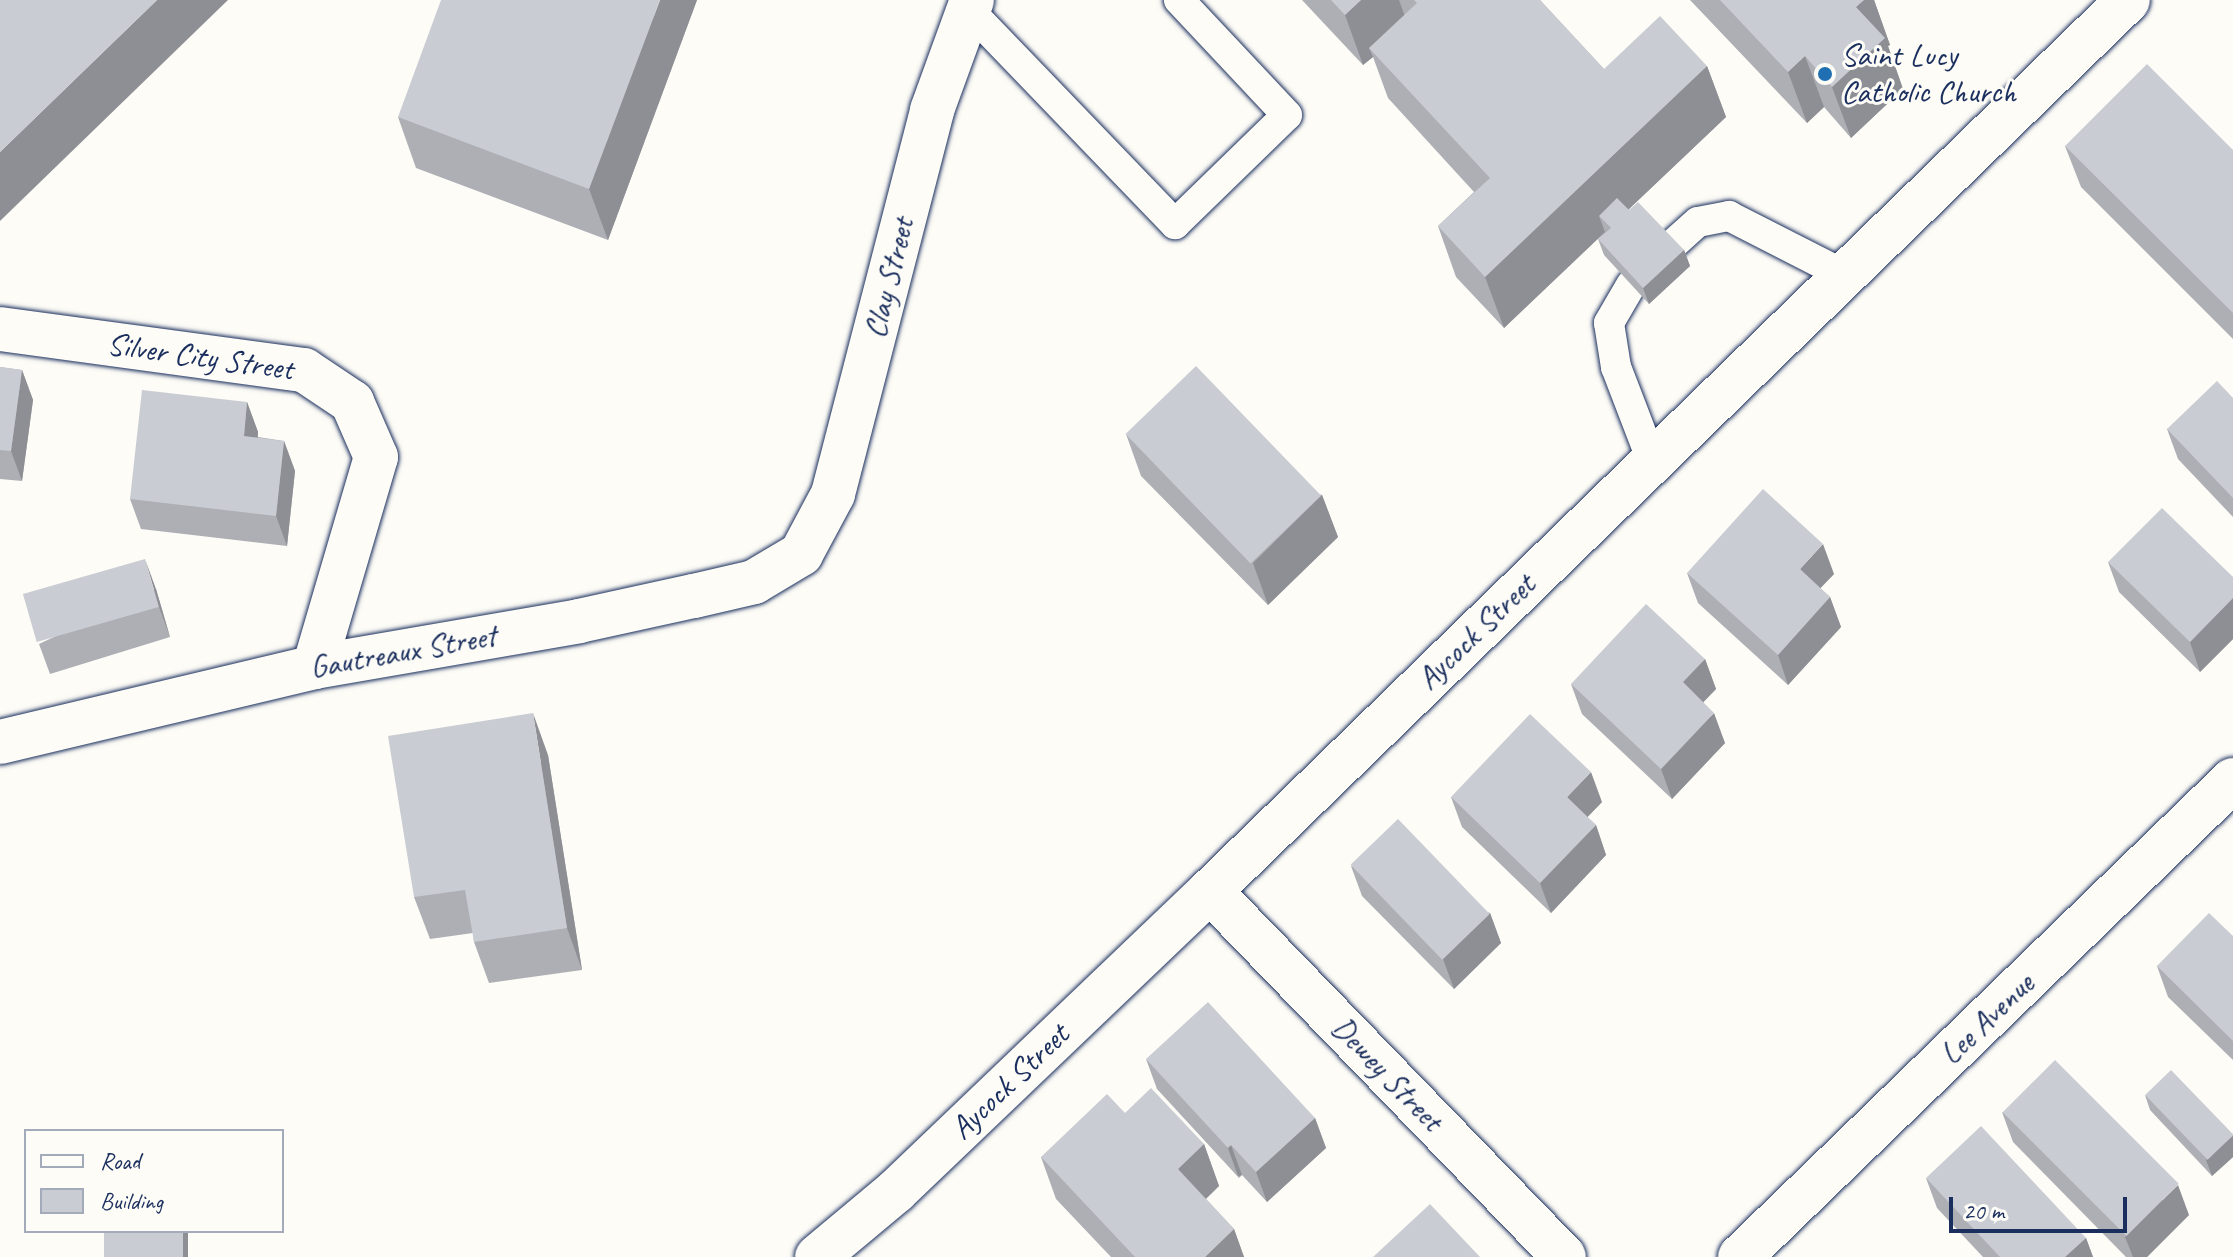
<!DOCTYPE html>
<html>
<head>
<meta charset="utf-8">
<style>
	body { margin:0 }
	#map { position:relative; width:2233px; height:1257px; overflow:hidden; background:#fdfcf7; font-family:Caveat,sans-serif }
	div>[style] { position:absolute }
	.roads { filter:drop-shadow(0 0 2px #1b2f5e) drop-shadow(0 0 2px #1b2f5e) }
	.lane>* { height:30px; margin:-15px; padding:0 15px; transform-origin:15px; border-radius:15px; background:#fdfcf7 }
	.street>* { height:44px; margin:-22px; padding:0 22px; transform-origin:22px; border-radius:22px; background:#fdfcf7 }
	.wall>* { inset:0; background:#adafb5 }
	.shaded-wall>* { inset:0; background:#8d8f94; transform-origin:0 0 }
	.building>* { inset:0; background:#c9ccd3; transform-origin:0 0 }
	.dots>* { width:22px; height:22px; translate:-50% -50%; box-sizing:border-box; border:4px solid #fdfcf7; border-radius:50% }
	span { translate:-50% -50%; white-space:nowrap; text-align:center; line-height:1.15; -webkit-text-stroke:6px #fdfcf7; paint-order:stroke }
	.poi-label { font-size:32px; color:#1b2f5e }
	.left { translate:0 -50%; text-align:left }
	.street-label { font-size:32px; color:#1b2f5e }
	.legend { position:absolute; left:24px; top:1129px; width:260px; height:104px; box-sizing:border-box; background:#fdfcf7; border:2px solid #a3aaba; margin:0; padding:10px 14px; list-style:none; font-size:24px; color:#1b2f5e }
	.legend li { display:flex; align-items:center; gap:16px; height:40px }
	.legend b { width:40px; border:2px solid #a3aaba }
	.scale { position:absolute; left:1949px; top:1197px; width:178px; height:36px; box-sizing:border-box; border:4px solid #1b2f5e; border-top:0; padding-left:10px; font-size:24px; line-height:28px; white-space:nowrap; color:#1b2f5e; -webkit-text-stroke:6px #fdfcf7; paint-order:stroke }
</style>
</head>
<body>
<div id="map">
	<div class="roads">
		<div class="lane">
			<i style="left:967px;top:8px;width:300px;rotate:46.1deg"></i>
			<i style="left:1175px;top:224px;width:156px;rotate:-44.2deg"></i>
			<i style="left:1287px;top:115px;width:158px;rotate:-133.2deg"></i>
			<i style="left:1671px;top:246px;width:36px;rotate:-42deg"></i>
			<i style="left:1698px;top:222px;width:32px;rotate:-11deg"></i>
			<i style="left:1729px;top:216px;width:130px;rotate:27deg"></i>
			<i style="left:1631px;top:285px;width:44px;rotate:120.1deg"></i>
			<i style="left:1609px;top:323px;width:45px;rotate:81deg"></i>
			<i style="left:1616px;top:367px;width:101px;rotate:69deg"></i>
		</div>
		<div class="street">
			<i style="left:0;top:329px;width:307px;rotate:7.7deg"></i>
			<i style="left:304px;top:370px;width:58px;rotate:33.7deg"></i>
			<i style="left:352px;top:402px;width:60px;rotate:66.4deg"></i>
			<i style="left:376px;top:457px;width:219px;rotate:106.4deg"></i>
			<i style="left:0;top:742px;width:323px;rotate:-13.4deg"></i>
			<i style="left:314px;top:667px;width:269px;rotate:-9.8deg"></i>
			<i style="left:579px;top:621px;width:118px;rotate:-12.3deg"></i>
			<i style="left:694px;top:596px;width:62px;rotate:-13.1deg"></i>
			<i style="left:754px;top:582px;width:55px;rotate:-30.8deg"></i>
			<i style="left:801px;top:554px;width:68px;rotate:-61.9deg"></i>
			<i style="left:833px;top:494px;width:397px;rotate:-75.5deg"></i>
			<i style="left:932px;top:110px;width:117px;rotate:-70deg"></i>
			<i style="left:1210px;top:891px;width:509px;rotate:45.95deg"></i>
			<i style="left:817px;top:1257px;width:103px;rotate:-39.9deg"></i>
			<i style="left:896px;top:1191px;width:434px;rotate:-43.7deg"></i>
			<i style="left:1210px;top:891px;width:1279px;rotate:-44.14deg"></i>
			<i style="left:1740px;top:1257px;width:686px;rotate:-44.06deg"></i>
		</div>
	</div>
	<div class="wall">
		<i style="clip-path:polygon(697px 0,608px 240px,416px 168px,398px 117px)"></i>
		<i style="clip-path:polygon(1302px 0,1540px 0,1604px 69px,1707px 66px,1726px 117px,1628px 210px,1684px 250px,1690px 266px,1649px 304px,1604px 255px,1598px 239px,1605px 232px,1504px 328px,1456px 277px,1438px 226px,1474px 192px,1388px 98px,1373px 57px,1363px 65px)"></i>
		<i style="clip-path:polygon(1690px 0,1874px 0,1890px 45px,1888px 46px,1903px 89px,1851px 138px,1824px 107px,1807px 123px)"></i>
		<i style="clip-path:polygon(2065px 146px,2233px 150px,2233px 339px,2081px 187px)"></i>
		<i style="clip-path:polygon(0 367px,22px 370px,33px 400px,22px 481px,0 479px)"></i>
		<i style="clip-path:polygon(2233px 398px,2233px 517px,2178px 459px,2167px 429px)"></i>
		<i style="clip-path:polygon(247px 402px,258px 432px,258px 437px,284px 441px,295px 471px,287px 546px,141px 529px,130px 499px)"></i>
		<i style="clip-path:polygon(1126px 434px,1322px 495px,1338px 537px,1268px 605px,1141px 476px)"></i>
		<i style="clip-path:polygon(2108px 562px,2233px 577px,2233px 639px,2200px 672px,2119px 592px)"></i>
		<i style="clip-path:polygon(1687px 573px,1834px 574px,1820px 588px,1830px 597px,1841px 627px,1788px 685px,1698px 603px)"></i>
		<i style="clip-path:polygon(156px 589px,170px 637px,50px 674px,39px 644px)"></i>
		<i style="clip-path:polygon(1705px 659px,1716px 689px,1703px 702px,1725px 743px,1672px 799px,1582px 714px,1571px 684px)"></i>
		<i style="clip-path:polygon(548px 755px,582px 970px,489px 983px,474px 942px,473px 933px,430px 939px,414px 897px)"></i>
		<i style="clip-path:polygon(1451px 797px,1602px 802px,1587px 817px,1596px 825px,1606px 855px,1551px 913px,1462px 827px)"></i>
		<i style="clip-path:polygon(1351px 866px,1490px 913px,1501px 943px,1454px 989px,1362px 896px)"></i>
		<i style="clip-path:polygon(2233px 936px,2233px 1060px,2168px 997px,2157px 966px)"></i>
		<i style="clip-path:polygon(1146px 1059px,1315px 1118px,1326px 1148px,1267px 1202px,1242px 1175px,1239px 1178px,1157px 1089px)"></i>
		<i style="clip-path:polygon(2145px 1095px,2233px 1135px,2233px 1157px,2212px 1176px,2150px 1110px)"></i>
		<i style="clip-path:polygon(2002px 1112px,2189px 1215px,2147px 1257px,2126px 1257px,2013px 1142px)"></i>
		<i style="clip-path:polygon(1125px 1113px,1204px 1144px,1219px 1186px,1206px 1199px,1234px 1229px,1244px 1257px,1111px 1257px,1056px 1199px,1041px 1157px)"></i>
		<i style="clip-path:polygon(1926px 1178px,2086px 1238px,2093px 1257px,1983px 1257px,1937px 1208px)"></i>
	</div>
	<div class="shaded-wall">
		<i style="clip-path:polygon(157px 0,228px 0,0 221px,0 152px)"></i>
		<i style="clip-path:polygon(660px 0,697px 0,608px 240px,589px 189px)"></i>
		<i style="clip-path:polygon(1361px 0,1399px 0,1408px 25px,1369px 48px,1373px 57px,1363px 65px,1345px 15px)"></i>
		<i style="clip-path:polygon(1864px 0,1874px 0,1890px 45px,1888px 46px,1903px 89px,1851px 138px,1832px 87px,1856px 7px)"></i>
		<i style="clip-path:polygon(1805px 56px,1824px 107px,1807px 123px,1788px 72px)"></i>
		<i style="clip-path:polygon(1707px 66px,1726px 117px,1610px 227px,1599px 216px,1605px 232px,1504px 328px,1485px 277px)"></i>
		<i style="clip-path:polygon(1684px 250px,1690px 266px,1649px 304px,1643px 288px)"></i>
		<i style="clip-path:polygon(22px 370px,33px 400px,22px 481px,11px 451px)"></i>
		<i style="clip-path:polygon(247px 402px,258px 432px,255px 466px,244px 436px)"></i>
		<i style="clip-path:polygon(284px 441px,295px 471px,287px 546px,276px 516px)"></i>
		<i style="clip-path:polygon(1322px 495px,1338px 537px,1268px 605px,1253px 563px)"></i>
		<i style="clip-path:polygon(1823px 544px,1834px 574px,1810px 599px,1800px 569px)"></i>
		<i style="clip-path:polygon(145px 559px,156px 589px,170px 637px,159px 607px)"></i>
		<i style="clip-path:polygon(1830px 597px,1841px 627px,1788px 685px,1778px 655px)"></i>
		<i style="clip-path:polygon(2233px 598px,2233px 639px,2200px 672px,2190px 642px)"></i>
		<i style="clip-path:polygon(1705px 659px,1716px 689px,1694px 712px,1683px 682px)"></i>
		<i style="clip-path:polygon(533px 713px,548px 755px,582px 970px,567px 928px)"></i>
		<i style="clip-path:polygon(1714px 713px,1725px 743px,1672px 799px,1661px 769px)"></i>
		<i style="clip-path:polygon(1591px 772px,1602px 802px,1578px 827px,1567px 797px)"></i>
		<i style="clip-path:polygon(1596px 825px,1606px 855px,1551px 913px,1540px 883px)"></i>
		<i style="clip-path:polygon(1490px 913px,1501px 943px,1454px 989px,1443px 959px)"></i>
		<i style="clip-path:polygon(1315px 1118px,1326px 1148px,1267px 1202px,1256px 1172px)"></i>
		<i style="clip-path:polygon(2233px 1136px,2233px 1157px,2212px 1176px,2206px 1160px)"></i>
		<i style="clip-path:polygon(1204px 1144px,1219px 1186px,1193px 1211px,1178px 1169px)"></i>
		<i style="left:1231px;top:1145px;width:32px;height:4px;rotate:70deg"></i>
		<i style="clip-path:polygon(2178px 1185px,2189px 1215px,2147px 1257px,2133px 1257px,2125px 1237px)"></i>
		<i style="clip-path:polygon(1234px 1229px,1244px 1257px,1205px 1257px)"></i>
		<i style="left:183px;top:1231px;width:5px;height:26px"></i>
		<i style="clip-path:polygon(2086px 1238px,2093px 1257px,2065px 1257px)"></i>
	</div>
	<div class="building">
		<i style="clip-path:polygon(0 0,157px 0,0 152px)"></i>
		<i style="clip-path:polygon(441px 0,660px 0,589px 189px,398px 117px)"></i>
		<i style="clip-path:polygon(1331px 0,1361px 0,1345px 15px)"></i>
		<i style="clip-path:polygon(1414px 0,1540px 0,1604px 69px,1660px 16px,1707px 66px,1485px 277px,1438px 226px,1490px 178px,1369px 48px,1417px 3px)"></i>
		<i style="clip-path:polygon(1720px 0,1864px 0,1856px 7px,1885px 38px,1832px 87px,1805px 56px,1788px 72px)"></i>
		<i style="clip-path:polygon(2147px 64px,2233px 150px,2233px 313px,2065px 146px)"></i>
		<i style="clip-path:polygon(1617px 198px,1629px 210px,1638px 202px,1684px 250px,1643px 288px,1598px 239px,1611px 228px,1599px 216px)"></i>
		<i style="left:1196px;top:366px;width:180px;height:98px;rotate:46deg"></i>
		<i style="clip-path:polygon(0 367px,22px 370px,11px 451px,0 450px)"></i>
		<i style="clip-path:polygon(2217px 381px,2233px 398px,2233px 498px,2167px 429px)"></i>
		<i style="clip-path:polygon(142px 390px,247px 402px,244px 436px,284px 441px,276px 516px,130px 499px)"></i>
		<i style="clip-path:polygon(1763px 489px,1823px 544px,1800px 569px,1830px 597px,1778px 655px,1687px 573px)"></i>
		<i style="clip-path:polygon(2162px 508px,2233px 577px,2233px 598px,2190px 642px,2108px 562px)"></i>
		<i style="left:145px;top:559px;width:50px;height:127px;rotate:74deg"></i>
		<i style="clip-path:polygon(1646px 604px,1705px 659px,1683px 682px,1714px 713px,1661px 769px,1571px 684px)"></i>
		<i style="clip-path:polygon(533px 713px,567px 928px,474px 942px,465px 890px,414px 897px,388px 736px)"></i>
		<i style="clip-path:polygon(1530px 714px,1591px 772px,1567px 797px,1596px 825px,1540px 883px,1451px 797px)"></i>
		<i style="left:1398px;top:819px;width:132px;height:66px;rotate:46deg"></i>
		<i style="clip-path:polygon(2209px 913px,2233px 936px,2233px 1041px,2157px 966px)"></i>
		<i style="clip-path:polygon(1208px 1002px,1315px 1118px,1256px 1172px,1231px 1145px,1228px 1148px,1146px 1059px)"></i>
		<i style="left:2055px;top:1060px;width:175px;height:74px;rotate:45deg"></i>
		<i style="left:2171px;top:1070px;width:90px;height:36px;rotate:46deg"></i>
		<i style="clip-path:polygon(1151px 1088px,1204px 1144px,1178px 1169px,1234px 1229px,1205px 1257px,1135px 1257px,1041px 1157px,1107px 1094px,1125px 1113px)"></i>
		<i style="clip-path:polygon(1981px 1126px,2086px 1238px,2065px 1257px,2000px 1257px,1926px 1178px)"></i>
		<i style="clip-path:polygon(1430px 1204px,1480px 1257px,1373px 1257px)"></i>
		<i style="left:104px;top:1231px;width:79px;height:26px"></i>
	</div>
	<div class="dots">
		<i style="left:1825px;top:74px;background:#1f6fb2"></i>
	</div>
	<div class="poi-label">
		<span class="left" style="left:1841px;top:74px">Saint Lucy<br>Catholic Church</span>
	</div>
	<div class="street-label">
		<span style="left:889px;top:278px;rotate:-76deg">Clay Street</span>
		<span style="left:200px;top:357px;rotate:8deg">Silver City Street</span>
		<span style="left:1476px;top:632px;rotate:-44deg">Aycock Street</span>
		<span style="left:403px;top:652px;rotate:-10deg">Gautreaux Street</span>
		<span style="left:1987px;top:1019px;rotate:-44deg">Lee Avenue</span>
		<span style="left:1387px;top:1074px;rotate:46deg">Dewey Street</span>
		<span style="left:1010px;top:1082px;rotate:-44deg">Aycock Street</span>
	</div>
	<ul class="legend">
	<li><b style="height:10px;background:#fdfcf7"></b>Road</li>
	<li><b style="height:22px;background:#c9ccd3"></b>Building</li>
	</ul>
	<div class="scale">20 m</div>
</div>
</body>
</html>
